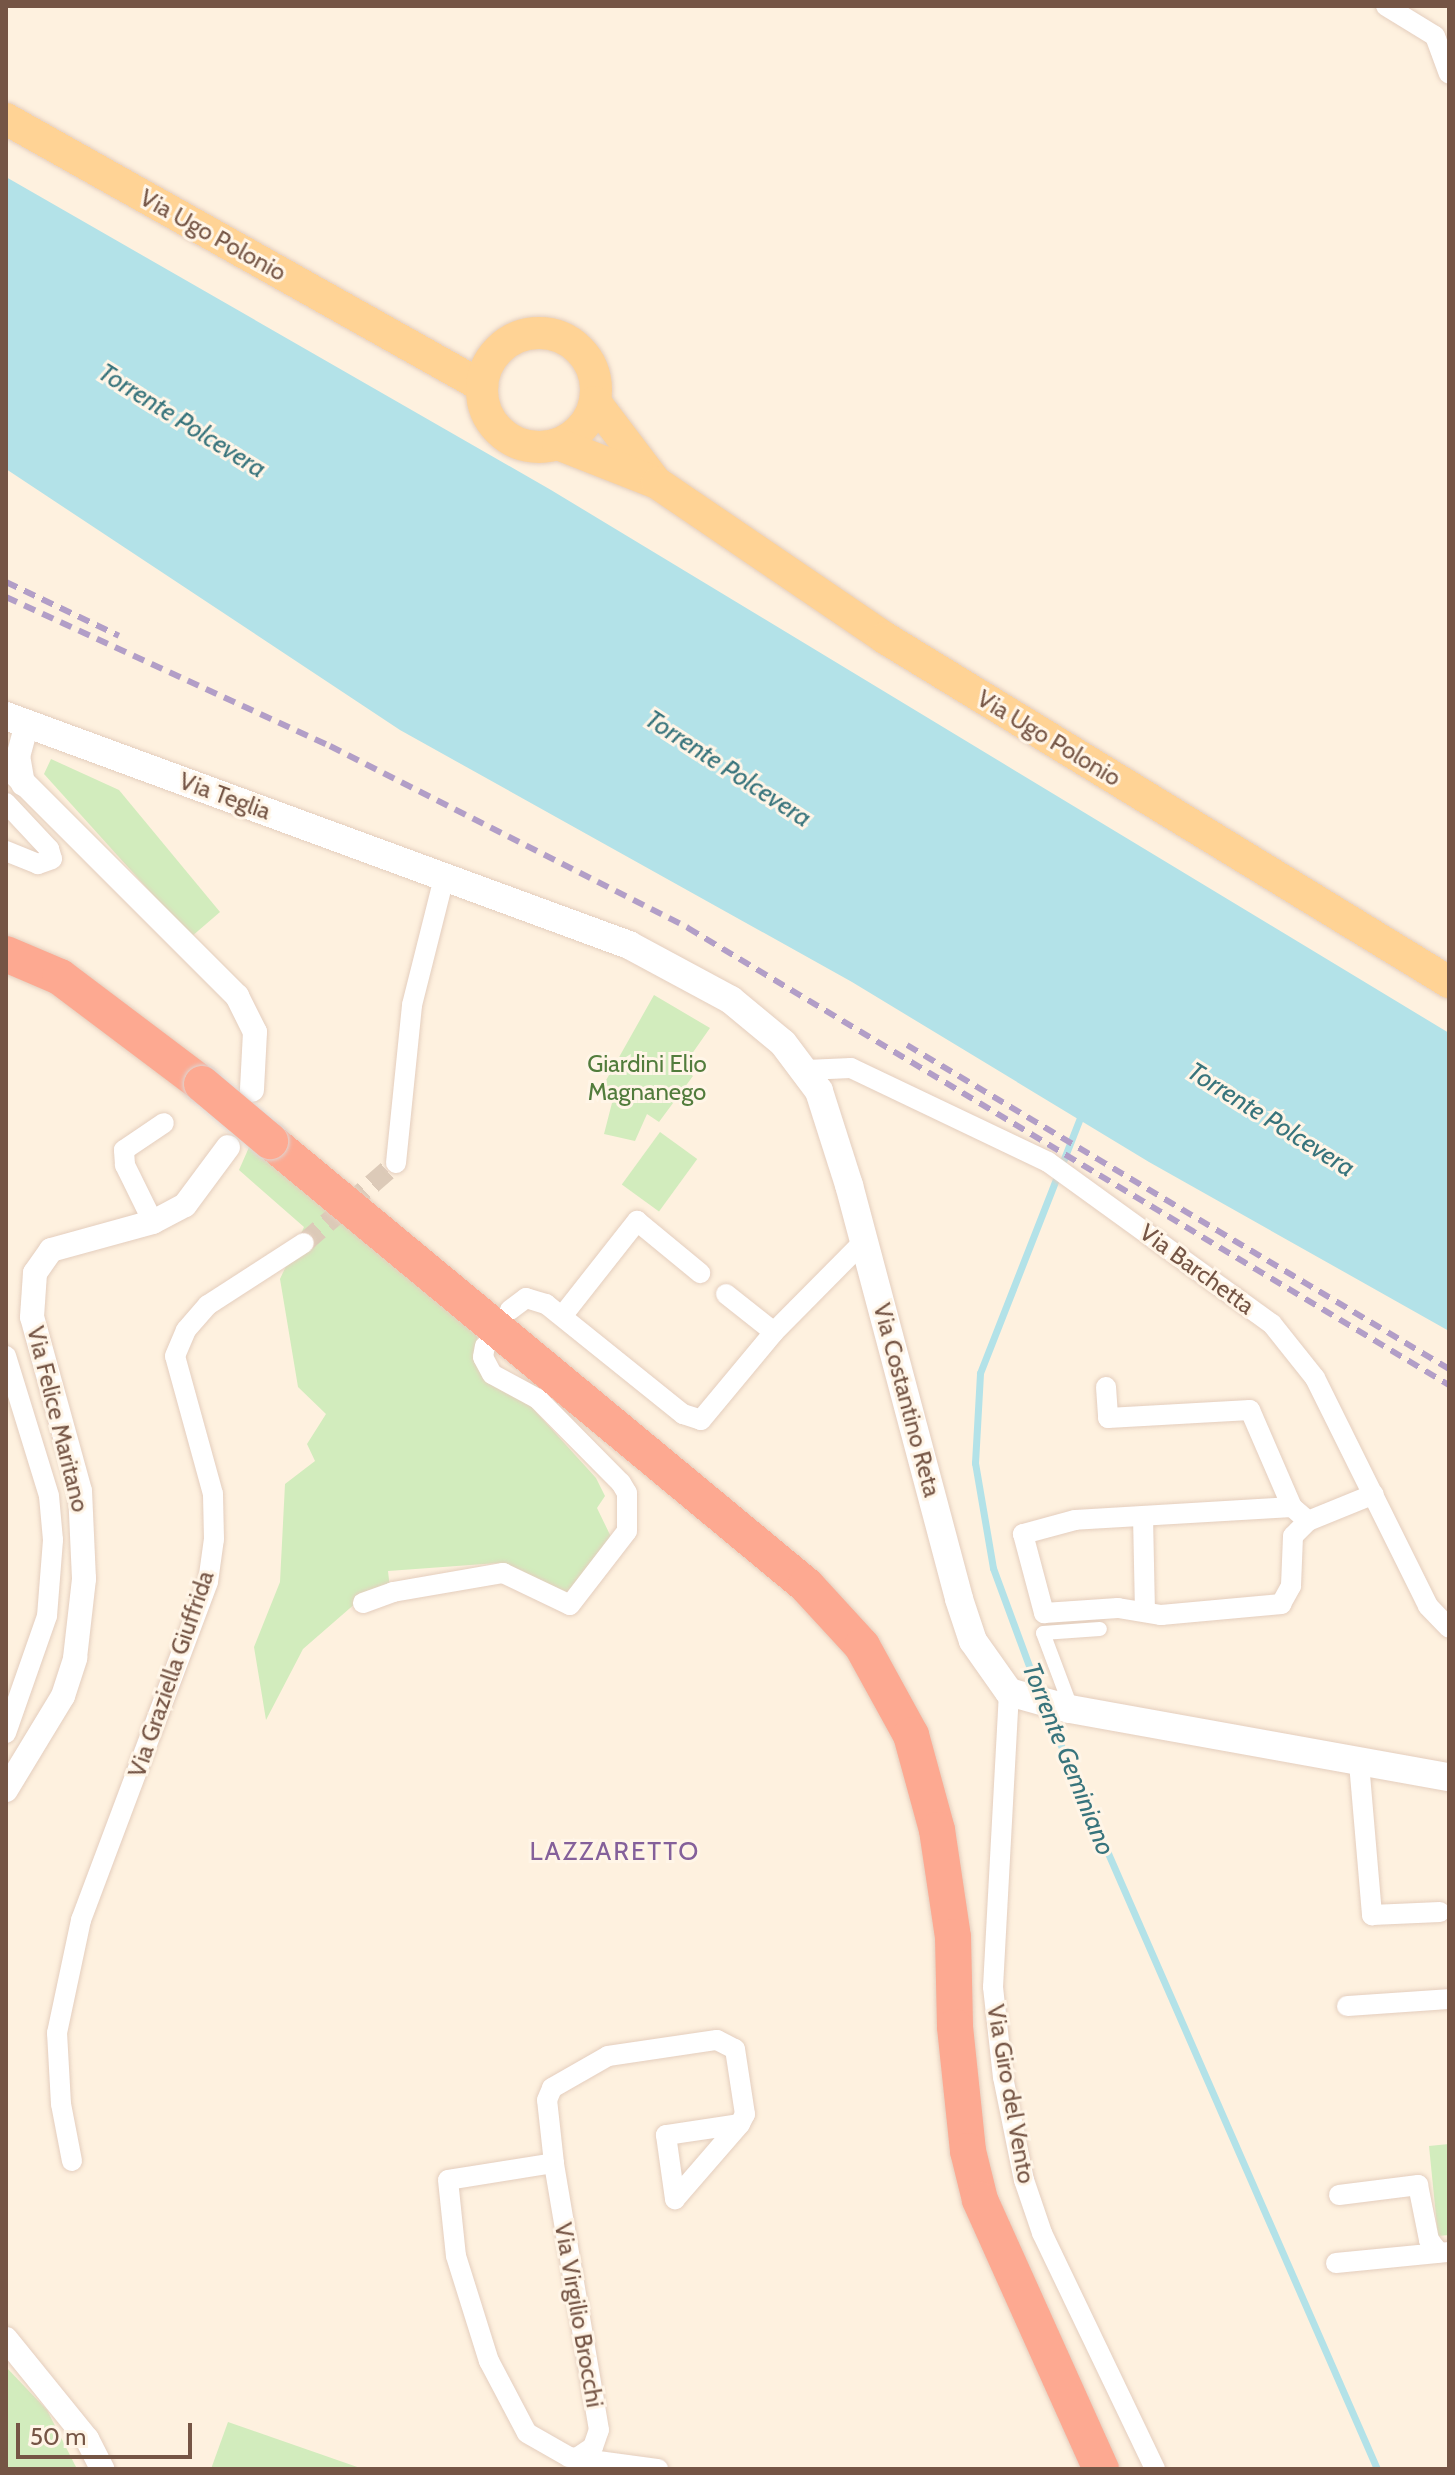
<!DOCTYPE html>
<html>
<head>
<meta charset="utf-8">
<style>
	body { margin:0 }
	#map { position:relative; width:1455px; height:2475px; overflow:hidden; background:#fef1df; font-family:Cabin,sans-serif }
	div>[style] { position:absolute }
	.green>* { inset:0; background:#d2ecbd; transform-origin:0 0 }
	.water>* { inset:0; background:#b3e2e8 }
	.stream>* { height:7px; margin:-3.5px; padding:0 3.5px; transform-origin:3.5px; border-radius:3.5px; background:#b3e2e8 }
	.minor-tunnel>* { height:20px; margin-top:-10px; transform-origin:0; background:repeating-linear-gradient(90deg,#dccab8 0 20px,transparent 0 30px) }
	.roads { filter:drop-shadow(0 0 2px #e4cebe) drop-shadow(0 0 2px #e4cebe) }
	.pedestrian>* { height:14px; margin:-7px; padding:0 7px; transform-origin:7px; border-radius:7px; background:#fff }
	.minor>* { height:20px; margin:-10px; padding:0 10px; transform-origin:10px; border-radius:10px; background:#fff }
	.tertiary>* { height:24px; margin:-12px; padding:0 12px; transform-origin:12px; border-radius:12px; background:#fff }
	.secondary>* { height:28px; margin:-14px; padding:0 14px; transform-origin:14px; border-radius:14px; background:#fff }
	.primary>* { height:32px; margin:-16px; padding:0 16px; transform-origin:16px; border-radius:16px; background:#ffd395 }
	.primary>.ring { margin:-16px; padding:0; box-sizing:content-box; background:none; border:32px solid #ffd395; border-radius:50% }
	.motorway>* { height:36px; margin:-18px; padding:0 18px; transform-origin:18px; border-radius:18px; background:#fda991 }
	.rail>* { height:6px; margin-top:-3px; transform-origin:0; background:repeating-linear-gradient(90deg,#b29ec7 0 12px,transparent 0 20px) }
	.bridges { filter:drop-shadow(0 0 2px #ded6d2) drop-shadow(0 0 2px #ded6d2) }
	.motorway-bridge>* { height:36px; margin:-18px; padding:0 18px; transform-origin:18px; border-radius:18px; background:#fda991 }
	span { translate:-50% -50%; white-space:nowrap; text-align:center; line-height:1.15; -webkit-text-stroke:6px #fff5e7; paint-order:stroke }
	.street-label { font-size:24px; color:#755545 }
	.park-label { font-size:24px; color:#527c3c }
	.water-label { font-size:26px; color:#38747c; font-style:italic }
	.neighbourhood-label { font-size:26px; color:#84609a; letter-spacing:2px }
	.frame { position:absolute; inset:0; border:8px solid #755545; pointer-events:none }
	.scale { position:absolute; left:16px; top:2423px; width:176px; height:36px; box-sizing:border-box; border:4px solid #755545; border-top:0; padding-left:10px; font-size:24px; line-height:28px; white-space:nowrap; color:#755545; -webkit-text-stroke:6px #fff5e7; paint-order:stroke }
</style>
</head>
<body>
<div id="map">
	<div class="green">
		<i style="clip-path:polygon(51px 759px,119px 790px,220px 912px,191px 937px,44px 774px)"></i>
		<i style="clip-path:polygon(654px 995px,710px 1028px,682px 1068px,693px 1076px,659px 1122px,647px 1114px,635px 1141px,604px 1134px,613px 1099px,600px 1091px)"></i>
		<i style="left:660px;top:1132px;width:46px;height:65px;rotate:36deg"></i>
		<i style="clip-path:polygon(250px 1145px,477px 1336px,477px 1367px,528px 1403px,596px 1478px,605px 1496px,597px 1508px,613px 1541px,564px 1599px,498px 1563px,388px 1571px,390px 1589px,357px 1602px,303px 1649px,266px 1720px,254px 1647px,280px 1582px,285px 1484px,315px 1461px,307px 1444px,326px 1414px,298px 1387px,280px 1279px,304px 1227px,239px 1170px)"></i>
		<i style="clip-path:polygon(1449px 2144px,1449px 2235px,1438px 2236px,1429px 2146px)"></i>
		<i style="clip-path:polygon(6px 2367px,47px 2410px,77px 2469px,6px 2469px)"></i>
		<i style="clip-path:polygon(228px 2422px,363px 2469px,211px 2469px)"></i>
	</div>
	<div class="water">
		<i style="clip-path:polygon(6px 177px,551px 490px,1449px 1033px,1449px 1331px,1149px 1162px,852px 982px,400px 730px,6px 469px)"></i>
	</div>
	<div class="stream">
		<i style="left:1039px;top:1693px;width:133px;rotate:-110.2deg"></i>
		<i style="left:993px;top:1568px;width:107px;rotate:-99.7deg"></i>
		<i style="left:975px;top:1463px;width:90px;rotate:-86.8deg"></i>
		<i style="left:980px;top:1373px;width:285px;rotate:-68.6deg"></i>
		<i style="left:1045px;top:1709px;width:829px;rotate:66.4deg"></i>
	</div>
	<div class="minor-tunnel">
		<i style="left:304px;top:1243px;width:122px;rotate:-41deg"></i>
	</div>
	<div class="roads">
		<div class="pedestrian">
			<i style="left:1072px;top:1710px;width:82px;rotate:-110.6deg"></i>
			<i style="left:1043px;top:1633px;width:57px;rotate:-4deg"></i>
		</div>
		<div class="minor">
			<i style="left:1386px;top:6px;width:57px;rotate:31.5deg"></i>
			<i style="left:1435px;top:36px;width:40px;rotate:69.8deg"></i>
			<i style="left:6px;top:803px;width:63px;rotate:46.9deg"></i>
			<i style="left:49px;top:849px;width:10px;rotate:73deg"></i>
			<i style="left:52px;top:859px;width:15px;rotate:160deg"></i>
			<i style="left:38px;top:864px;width:35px;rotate:-158deg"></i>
			<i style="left:806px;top:1070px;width:45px;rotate:-2.5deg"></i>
			<i style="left:851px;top:1068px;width:218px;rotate:25.5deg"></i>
			<i style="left:1048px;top:1162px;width:276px;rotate:35.9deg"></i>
			<i style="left:1272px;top:1324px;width:69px;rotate:51.5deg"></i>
			<i style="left:1315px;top:1378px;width:254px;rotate:63.6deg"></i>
			<i style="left:1428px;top:1606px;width:30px;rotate:46deg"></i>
			<i style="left:396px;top:1163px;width:159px;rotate:-84.2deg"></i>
			<i style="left:412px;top:1005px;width:131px;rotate:-75.9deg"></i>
			<i style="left:153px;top:1222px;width:64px;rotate:-116.2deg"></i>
			<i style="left:125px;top:1165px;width:15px;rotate:-94deg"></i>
			<i style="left:124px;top:1150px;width:48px;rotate:-34deg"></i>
			<i style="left:726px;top:1294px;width:61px;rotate:38.4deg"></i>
			<i style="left:510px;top:1310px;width:20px;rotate:-37deg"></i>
			<i style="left:526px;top:1298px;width:21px;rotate:17deg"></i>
			<i style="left:546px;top:1304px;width:176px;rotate:38.8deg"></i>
			<i style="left:683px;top:1414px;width:19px;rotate:18deg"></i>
			<i style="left:701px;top:1420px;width:114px;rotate:-50.3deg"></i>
			<i style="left:774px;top:1332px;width:128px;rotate:-45.3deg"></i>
			<i style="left:563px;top:1315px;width:120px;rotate:-51.8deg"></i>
			<i style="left:637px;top:1221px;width:82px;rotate:39.5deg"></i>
			<i style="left:6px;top:1356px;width:146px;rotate:72.9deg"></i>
			<i style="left:49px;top:1496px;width:44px;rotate:84.8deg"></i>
			<i style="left:53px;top:1540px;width:76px;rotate:94.5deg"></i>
			<i style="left:47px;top:1616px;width:124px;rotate:109.3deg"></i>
			<i style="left:1106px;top:1387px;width:31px;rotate:86deg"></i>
			<i style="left:1108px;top:1418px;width:142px;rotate:-3.2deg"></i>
			<i style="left:1250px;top:1410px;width:106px;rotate:66.6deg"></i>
			<i style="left:1292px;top:1507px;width:21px;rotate:41deg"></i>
			<i style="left:1308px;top:1521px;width:71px;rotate:-22.2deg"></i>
			<i style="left:1292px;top:1507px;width:217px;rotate:176.6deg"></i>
			<i style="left:1075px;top:1520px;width:54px;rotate:164.9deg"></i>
			<i style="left:1023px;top:1534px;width:82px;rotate:75.1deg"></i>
			<i style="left:1044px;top:1613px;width:74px;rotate:-3.9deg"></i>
			<i style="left:1118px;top:1608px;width:44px;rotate:9.2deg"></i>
			<i style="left:1161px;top:1615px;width:121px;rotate:-5.2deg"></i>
			<i style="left:1281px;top:1604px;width:21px;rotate:-61deg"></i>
			<i style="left:1291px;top:1586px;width:50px;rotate:-87.7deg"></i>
			<i style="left:1293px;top:1536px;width:21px;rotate:-45deg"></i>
			<i style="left:1143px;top:1516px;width:96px;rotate:88.8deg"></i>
			<i style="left:363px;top:1603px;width:32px;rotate:-20deg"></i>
			<i style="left:393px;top:1592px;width:112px;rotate:-9.8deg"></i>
			<i style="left:503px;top:1573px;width:74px;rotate:25.5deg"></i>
			<i style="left:570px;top:1605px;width:93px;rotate:-52.4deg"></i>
			<i style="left:627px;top:1531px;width:38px;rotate:-90deg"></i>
			<i style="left:627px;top:1493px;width:12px;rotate:-121deg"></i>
			<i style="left:621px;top:1483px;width:118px;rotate:-134.7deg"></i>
			<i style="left:538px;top:1399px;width:52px;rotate:-151.5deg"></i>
			<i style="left:492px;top:1374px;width:19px;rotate:-118deg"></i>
			<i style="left:483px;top:1357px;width:11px;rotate:-80deg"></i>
			<i style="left:1009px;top:1692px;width:295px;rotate:93.1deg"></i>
			<i style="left:993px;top:1987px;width:91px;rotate:83.7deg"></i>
			<i style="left:1003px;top:2077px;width:105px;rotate:78.5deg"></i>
			<i style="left:1024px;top:2180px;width:56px;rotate:71.2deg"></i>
			<i style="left:1042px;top:2233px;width:262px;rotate:64.4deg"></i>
			<i style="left:1359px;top:1763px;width:153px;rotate:85.1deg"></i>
			<i style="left:1372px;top:1915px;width:68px;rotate:-2.5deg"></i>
			<i style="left:1347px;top:2006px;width:102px;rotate:-3.9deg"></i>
			<i style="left:72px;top:2161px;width:58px;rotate:-100.9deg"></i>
			<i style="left:61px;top:2104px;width:71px;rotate:-93.2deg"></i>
			<i style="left:57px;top:2033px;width:116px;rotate:-78deg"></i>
			<i style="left:81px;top:1920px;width:361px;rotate:-69.4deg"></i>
			<i style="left:208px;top:1582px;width:43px;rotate:-82.1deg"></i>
			<i style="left:214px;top:1539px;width:45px;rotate:-91.3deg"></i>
			<i style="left:213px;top:1494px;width:143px;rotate:-105.4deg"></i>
			<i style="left:175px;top:1356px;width:28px;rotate:-67deg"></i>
			<i style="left:186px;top:1330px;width:33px;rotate:-49deg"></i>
			<i style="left:208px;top:1305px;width:114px;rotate:-32.9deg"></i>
			<i style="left:554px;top:2163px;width:63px;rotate:-96.3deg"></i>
			<i style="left:547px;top:2100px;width:13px;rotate:-67deg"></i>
			<i style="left:552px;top:2088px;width:64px;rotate:-29.7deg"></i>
			<i style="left:608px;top:2056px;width:110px;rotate:-8.4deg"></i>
			<i style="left:717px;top:2040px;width:20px;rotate:27deg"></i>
			<i style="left:735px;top:2049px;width:66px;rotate:81.3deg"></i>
			<i style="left:745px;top:2114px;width:11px;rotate:117deg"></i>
			<i style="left:740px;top:2124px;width:75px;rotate:171.5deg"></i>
			<i style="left:666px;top:2135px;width:65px;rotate:82deg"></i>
			<i style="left:675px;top:2199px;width:99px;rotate:-49.1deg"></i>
			<i style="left:1339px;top:2195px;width:80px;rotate:-7.2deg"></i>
			<i style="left:1418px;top:2185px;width:56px;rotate:78.7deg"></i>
			<i style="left:1429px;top:2240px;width:16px;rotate:52deg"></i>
			<i style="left:1336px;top:2263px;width:114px;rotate:-5.6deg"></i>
			<i style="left:578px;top:2457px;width:18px;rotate:-34deg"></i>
			<i style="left:593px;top:2447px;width:18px;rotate:-71deg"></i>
			<i style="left:599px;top:2430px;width:271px;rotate:-99.6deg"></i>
			<i style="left:554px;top:2163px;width:107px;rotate:170.9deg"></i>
			<i style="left:448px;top:2180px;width:76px;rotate:84deg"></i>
			<i style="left:456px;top:2256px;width:110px;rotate:72.6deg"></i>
			<i style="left:489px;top:2361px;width:81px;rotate:62.2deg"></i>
			<i style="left:527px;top:2433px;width:48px;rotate:29.7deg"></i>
			<i style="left:569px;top:2457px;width:90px;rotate:7.7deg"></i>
		</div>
		<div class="tertiary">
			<i style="left:6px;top:765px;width:327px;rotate:45deg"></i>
			<i style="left:237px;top:996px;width:40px;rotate:63.4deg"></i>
			<i style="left:255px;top:1032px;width:58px;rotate:93deg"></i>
			<i style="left:23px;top:784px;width:27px;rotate:-100deg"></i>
			<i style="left:18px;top:757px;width:34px;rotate:-75deg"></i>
			<i style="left:6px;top:1790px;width:110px;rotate:-58.8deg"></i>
			<i style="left:63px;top:1696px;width:40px;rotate:-72deg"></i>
			<i style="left:75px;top:1658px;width:80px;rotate:-83.5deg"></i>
			<i style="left:84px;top:1579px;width:88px;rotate:-92.6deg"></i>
			<i style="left:80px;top:1491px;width:180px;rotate:-105.4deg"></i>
			<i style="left:32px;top:1317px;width:44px;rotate:-86.1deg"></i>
			<i style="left:35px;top:1273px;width:28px;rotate:-55deg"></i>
			<i style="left:51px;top:1250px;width:106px;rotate:-15.4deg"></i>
			<i style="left:153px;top:1222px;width:36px;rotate:-28deg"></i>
			<i style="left:185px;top:1205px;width:72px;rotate:-53.4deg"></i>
			<i style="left:6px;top:2339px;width:129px;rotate:51deg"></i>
			<i style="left:87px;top:2439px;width:34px;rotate:63deg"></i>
		</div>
		<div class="secondary">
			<i style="left:6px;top:716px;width:664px;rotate:20.18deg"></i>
			<i style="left:629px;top:945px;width:116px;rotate:28.3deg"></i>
			<i style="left:731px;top:1000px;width:67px;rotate:39.6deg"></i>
			<i style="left:783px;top:1043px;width:60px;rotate:53.1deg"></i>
			<i style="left:819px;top:1091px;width:99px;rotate:72.3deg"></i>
			<i style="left:849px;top:1185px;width:428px;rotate:75.1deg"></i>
			<i style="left:959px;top:1599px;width:44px;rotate:71.6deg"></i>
			<i style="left:973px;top:1641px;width:62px;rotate:54.8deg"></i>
			<i style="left:1009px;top:1692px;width:63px;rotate:15.6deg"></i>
			<i style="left:1070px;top:1709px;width:385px;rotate:10.2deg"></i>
		</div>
		<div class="primary">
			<i style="left:6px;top:119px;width:546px;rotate:29.29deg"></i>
			<i class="ring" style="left:482px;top:333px;width:82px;height:82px"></i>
			<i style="left:595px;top:402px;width:99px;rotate:52.8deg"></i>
			<i style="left:558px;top:444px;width:106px;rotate:21.5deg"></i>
			<i style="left:657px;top:483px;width:276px;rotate:34.2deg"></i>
			<i style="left:885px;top:638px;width:661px;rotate:31.38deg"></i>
		</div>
		<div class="motorway">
			<i style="left:6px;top:954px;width:59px;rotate:23.1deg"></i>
			<i style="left:60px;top:977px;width:178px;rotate:37deg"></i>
			<i style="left:270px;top:1141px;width:696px;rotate:39.64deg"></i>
			<i style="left:806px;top:1585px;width:83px;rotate:47.4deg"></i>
			<i style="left:862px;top:1646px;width:102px;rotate:61.2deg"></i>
			<i style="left:911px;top:1735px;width:98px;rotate:74.7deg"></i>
			<i style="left:937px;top:1830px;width:108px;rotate:81.5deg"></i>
			<i style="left:953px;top:1937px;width:90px;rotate:88.7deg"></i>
			<i style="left:955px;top:2027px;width:125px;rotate:84deg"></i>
			<i style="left:968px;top:2151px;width:50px;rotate:76.2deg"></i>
			<i style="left:980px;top:2200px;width:295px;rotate:65.8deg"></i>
		</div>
	</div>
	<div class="rail">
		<i style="left:6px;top:582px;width:125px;rotate:25.5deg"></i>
		<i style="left:6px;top:597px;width:357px;rotate:24.7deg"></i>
		<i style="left:330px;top:746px;width:402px;rotate:26.9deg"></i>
		<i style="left:688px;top:928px;width:888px;rotate:30.99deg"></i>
		<i style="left:907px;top:1045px;width:631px;rotate:30.87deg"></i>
	</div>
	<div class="bridges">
		<div class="motorway-bridge">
			<i style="left:202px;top:1084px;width:89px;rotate:40deg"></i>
		</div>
	</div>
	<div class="street-label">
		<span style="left:213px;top:235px;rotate:29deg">Via Ugo Polonio</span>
		<span style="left:1049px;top:738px;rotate:31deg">Via Ugo Polonio</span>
		<span style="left:225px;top:796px;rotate:20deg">Via Teglia</span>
		<span style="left:1197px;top:1269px;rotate:36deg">Via Barchetta</span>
		<span style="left:907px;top:1400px;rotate:75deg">Via Costantino Reta</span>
		<span style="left:58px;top:1419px;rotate:76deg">Via Felice Maritano</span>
		<span style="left:171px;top:1674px;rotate:-71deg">Via Graziella Giuffrida</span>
		<span style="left:1011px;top:2094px;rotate:80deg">Via Giro del Vento</span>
		<span style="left:579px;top:2315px;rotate:80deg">Via Virgilio Brocchi</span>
	</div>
	<div class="park-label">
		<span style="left:647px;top:1078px">Giardini Elio<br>Magnanego</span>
	</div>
	<div class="water-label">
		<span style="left:182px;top:421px;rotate:32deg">Torrente Polcevera</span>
		<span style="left:728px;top:769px;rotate:33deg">Torrente Polcevera</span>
		<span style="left:1271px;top:1120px;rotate:32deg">Torrente Polcevera</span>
		<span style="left:1068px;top:1759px;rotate:68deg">Torrente Geminiano</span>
	</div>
	<div class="neighbourhood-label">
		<span style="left:615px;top:1852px">LAZZARETTO</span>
	</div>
	<div class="frame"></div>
	<div class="scale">50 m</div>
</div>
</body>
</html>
